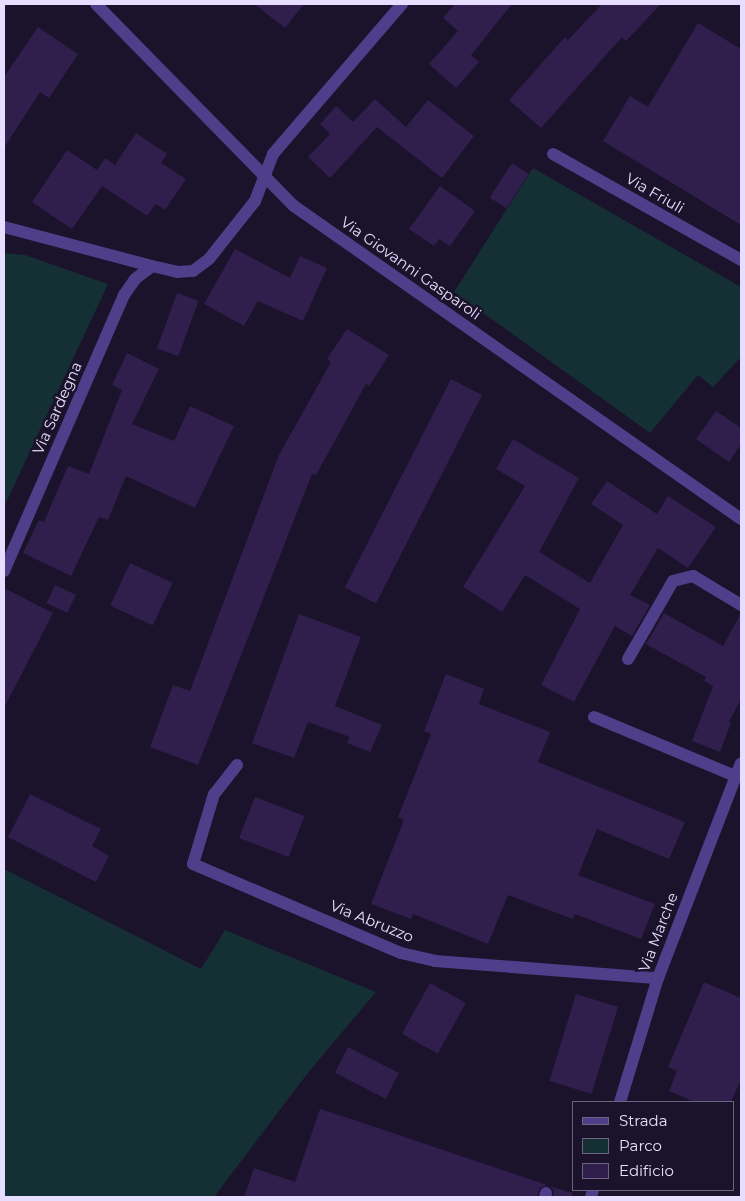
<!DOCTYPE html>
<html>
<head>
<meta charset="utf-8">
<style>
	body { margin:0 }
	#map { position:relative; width:745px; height:1201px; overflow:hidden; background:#1b122b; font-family:Montserrat,sans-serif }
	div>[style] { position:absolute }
	.green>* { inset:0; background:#153035 }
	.building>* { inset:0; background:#301e4c; transform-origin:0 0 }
	.minor>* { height:12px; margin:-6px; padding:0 6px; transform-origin:6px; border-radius:6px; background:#4f3e89 }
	span { translate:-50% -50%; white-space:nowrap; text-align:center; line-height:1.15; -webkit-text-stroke:5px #1b122b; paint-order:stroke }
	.street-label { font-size:15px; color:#e7ddfe }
	.frame { position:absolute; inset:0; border:5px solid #e7ddfe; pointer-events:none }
	.legend { position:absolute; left:572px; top:1101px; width:162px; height:90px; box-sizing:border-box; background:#1b122b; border:1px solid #6d637f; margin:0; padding:6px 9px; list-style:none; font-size:15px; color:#e7ddfe }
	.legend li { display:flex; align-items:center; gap:10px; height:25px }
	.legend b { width:25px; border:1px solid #6d637f }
</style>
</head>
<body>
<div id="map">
	<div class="green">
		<i style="clip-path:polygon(533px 168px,741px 287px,741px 357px,713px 387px,698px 375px,650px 433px,454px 292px)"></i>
		<i style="clip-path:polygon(4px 253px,25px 255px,108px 284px,4px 507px)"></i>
		<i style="clip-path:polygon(4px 869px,201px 969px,225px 930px,376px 992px,307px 1074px,214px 1197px,4px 1197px)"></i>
	</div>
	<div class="building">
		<i style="clip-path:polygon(254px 4px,304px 4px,285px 28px)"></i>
		<i style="clip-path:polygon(455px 4px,512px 4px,471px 55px,479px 62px,456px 88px,429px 64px,458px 31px,443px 18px)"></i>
		<i style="clip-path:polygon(602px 4px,661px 4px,626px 41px,622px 37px,541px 128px,509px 100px,565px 37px,568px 40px)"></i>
		<i style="clip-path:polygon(698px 23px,741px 49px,741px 225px,603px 141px,630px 96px,648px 107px)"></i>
		<i style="clip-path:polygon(38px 27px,78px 54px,49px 98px,40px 92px,4px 148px,4px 77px)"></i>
		<i style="clip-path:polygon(375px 99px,406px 127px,428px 100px,474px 136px,442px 178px,377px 127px,330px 178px,308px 157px,330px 134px,320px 124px,336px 106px,353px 122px)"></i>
		<i style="clip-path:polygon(136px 133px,167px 154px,161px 163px,186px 179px,165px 210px,156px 204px,147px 216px,102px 186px,72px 229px,32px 202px,67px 150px,97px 170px,105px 158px,115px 165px)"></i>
		<i style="left:512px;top:163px;width:20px;height:41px;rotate:33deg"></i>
		<i style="clip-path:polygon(440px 186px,475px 211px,450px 246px,439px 239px,434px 246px,409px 229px)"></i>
		<i style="clip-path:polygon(235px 249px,290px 278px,300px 256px,327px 268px,303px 321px,258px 301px,244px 326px,204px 304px)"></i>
		<i style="left:177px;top:293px;width:23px;height:59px;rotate:20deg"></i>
		<i style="clip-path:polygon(347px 329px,389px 355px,369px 386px,366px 384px,316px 475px,312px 474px,198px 765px,150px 747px,173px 685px,190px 691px,279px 455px,331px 362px,327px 359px)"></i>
		<i style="clip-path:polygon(127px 353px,159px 369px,132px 424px,174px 441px,190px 406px,234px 426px,195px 508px,126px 476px,108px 520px,99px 517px,71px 576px,23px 553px,39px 520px,44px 522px,68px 466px,89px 474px,122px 390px,112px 385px)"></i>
		<i style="left:451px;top:379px;width:35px;height:234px;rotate:27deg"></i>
		<i style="clip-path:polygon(716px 411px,741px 428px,741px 444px,729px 462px,696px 439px)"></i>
		<i style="clip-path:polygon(513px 439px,579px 478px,539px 552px,590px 583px,623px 525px,591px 504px,607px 481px,657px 514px,668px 496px,716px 527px,688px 568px,658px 548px,630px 595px,650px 605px,632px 636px,615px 626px,574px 702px,541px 685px,580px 609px,525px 575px,502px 612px,463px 587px,525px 486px,496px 469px)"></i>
		<i style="left:130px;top:563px;width:47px;height:47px;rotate:25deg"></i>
		<i style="left:55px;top:585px;width:23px;height:20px;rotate:25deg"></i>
		<i style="clip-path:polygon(4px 588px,53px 613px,4px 708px)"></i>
		<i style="clip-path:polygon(664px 613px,723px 646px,741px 613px,741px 699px,729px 722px,731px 723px,720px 752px,692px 741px,713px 686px,704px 681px,706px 677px,646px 644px)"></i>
		<i style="clip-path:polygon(299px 614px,361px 637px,335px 706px,382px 725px,370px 752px,347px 743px,350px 737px,308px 722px,294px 758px,252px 743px)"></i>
		<i style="clip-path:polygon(446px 674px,484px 689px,479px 704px,550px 732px,538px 762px,685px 822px,669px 859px,597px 829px,578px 875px,655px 904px,641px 939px,575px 914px,573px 919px,508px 895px,488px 944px,413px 914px,411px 919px,371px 904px,404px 820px,398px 817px,431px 734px,424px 731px)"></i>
		<i style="clip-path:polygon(30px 794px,101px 829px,92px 846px,109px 856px,96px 882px,8px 837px)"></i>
		<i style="left:255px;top:797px;width:53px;height:44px;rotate:21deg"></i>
		<i style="clip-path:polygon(704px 982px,741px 998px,741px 1079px,731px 1102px,695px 1102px,669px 1091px,677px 1071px,668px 1067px)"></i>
		<i style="left:430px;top:983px;width:41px;height:58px;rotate:29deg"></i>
		<i style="left:576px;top:994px;width:44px;height:91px;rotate:17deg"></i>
		<i style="left:348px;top:1047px;width:57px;height:29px;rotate:27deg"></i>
		<i style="clip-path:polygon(320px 1109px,360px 1122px,547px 1185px,540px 1188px,537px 1197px,244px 1197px,254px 1168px,295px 1182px)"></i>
		<i style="clip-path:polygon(549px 1186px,572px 1193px,572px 1197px,553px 1197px,554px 1190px)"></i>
	</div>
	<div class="minor">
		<i style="left:96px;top:4px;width:283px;rotate:45.6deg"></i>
		<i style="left:294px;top:206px;width:546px;rotate:35deg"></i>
		<i style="left:553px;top:154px;width:216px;rotate:29.4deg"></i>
		<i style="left:4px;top:227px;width:153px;rotate:14.8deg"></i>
		<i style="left:152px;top:266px;width:26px;rotate:13deg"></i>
		<i style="left:177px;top:272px;width:16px;rotate:-4deg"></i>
		<i style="left:193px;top:271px;width:20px;rotate:-37deg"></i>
		<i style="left:209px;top:259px;width:74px;rotate:-51.6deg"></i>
		<i style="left:255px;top:201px;width:50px;rotate:-69deg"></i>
		<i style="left:273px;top:154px;width:198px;rotate:-49.3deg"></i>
		<i style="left:4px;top:571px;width:301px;rotate:-66.5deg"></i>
		<i style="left:124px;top:295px;width:19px;rotate:-55deg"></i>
		<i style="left:135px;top:279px;width:21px;rotate:-37deg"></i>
		<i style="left:628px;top:659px;width:90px;rotate:-60deg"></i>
		<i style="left:673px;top:581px;width:21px;rotate:-14deg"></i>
		<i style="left:693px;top:576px;width:56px;rotate:31.1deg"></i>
		<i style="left:594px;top:717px;width:153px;rotate:22.7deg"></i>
		<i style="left:237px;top:765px;width:37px;rotate:128deg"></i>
		<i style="left:214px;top:794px;width:73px;rotate:106.7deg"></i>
		<i style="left:193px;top:864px;width:226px;rotate:23.2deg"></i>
		<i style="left:401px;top:953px;width:35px;rotate:13deg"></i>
		<i style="left:435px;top:961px;width:224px;rotate:4.4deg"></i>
		<i style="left:620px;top:1102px;width:130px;rotate:-73deg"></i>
		<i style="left:658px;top:978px;width:230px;rotate:-68.9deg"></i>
		<i style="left:545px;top:1197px;width:4px;rotate:-76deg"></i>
		<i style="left:591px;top:1197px;width:7px;rotate:-74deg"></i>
	</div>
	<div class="street-label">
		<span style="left:655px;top:193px;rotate:30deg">Via Friuli</span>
		<span style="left:411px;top:268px;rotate:35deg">Via Giovanni Gasparoli</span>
		<span style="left:57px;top:408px;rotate:-66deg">Via Sardegna</span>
		<span style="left:372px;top:921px;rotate:22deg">Via Abruzzo</span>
		<span style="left:658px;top:932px;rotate:-69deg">Via Marche</span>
	</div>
	<div class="frame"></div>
	<ul class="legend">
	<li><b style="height:6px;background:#4f3e89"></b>Strada</li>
	<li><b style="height:14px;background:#153035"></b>Parco</li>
	<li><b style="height:14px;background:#301e4c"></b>Edificio</li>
	</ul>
</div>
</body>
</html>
